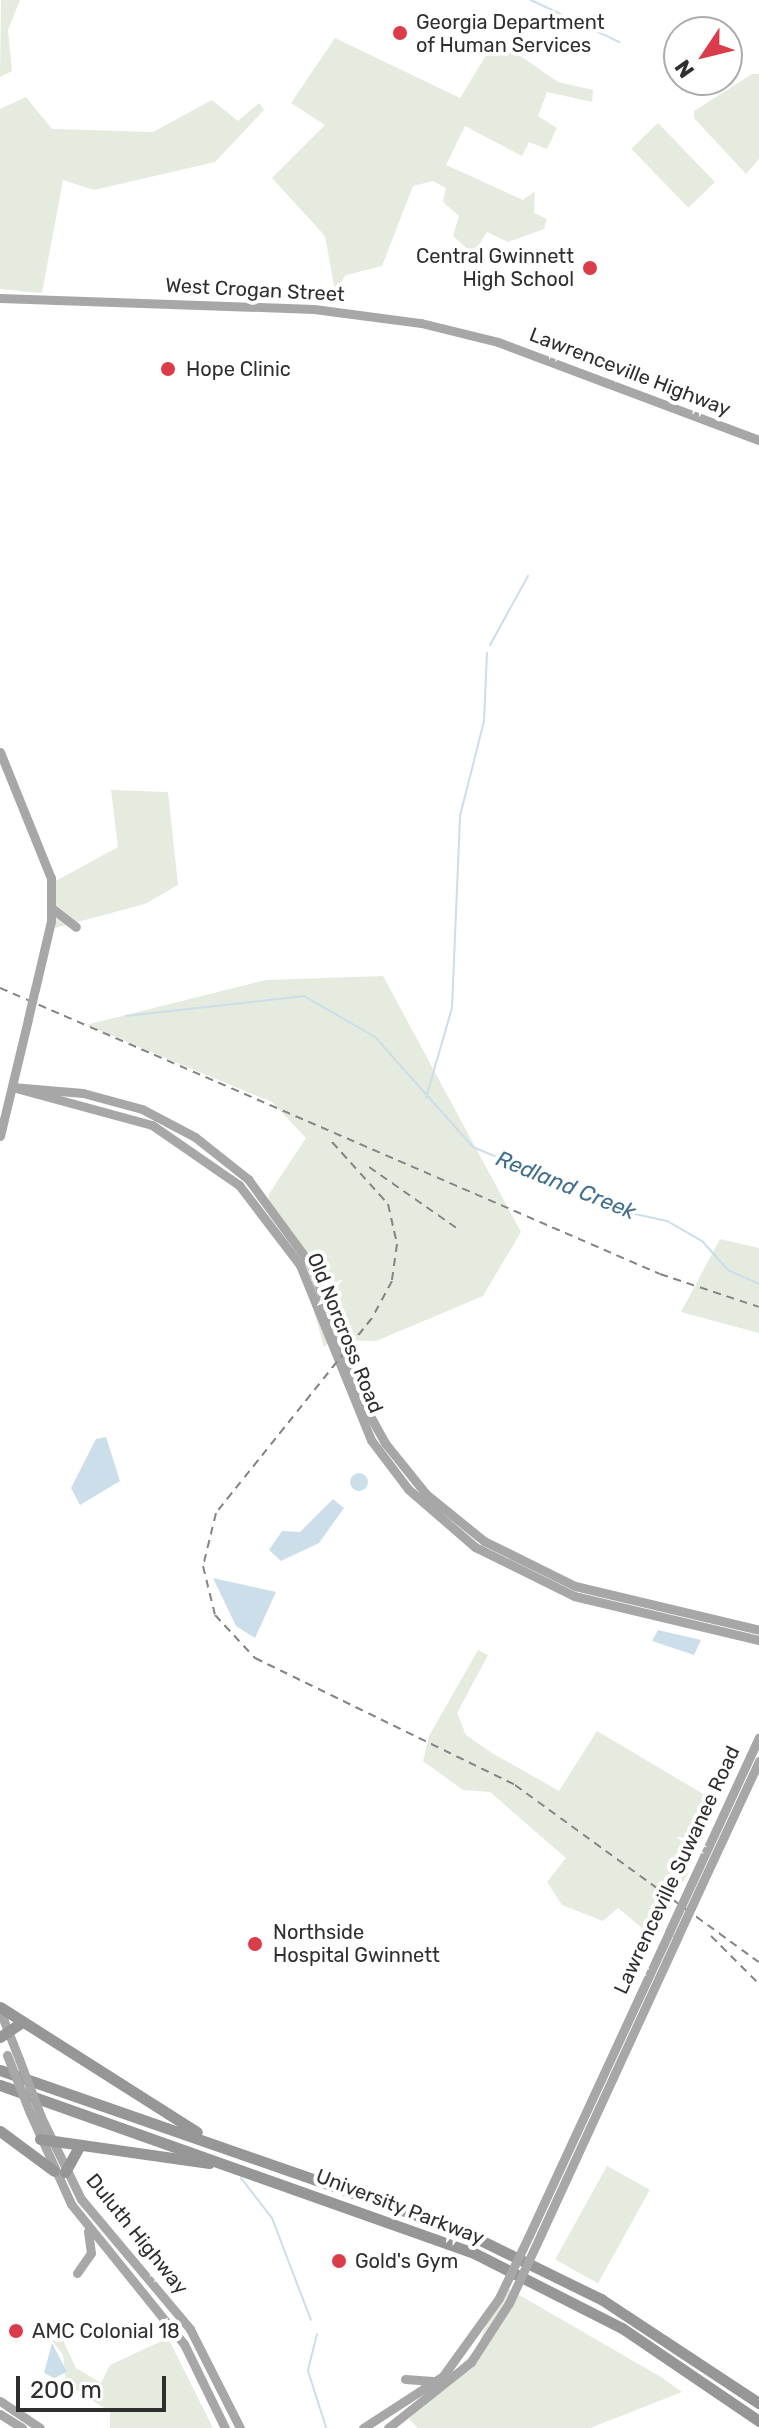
<!DOCTYPE html>
<html>
<head>
<meta charset="utf-8">
<style>
	body { margin:0 }
	#map { position:relative; width:759px; height:2428px; overflow:hidden; background:#fff; font-family:Rubik,sans-serif }
	div>[style] { position:absolute }
	.green>* { inset:0; background:#e5ebde; transform-origin:0 0 }
	.water>* { inset:0; background:#cbdeea }
	.round { border-radius:50% }
	.stream>* { height:2px; margin:-1px; padding:0 1px; transform-origin:1px; border-radius:1px; background:#cbdeea }
	.major>* { height:9px; margin:-4.5px; padding:0 4.5px; transform-origin:4.5px; border-radius:4.5px; background:#a7a7a7 }
	.highway>* { height:11px; margin:-5.5px; padding:0 5.5px; transform-origin:5.5px; border-radius:5.5px; background:#969696 }
	.rail>* { height:2px; margin-top:-1px; transform-origin:0; background:repeating-linear-gradient(90deg,#848484 0 8px,transparent 0 14px) }
	.major-bridge>* { height:9px; margin:-4.5px; padding:0 4.5px; transform-origin:4.5px; border-radius:4.5px; background:#a7a7a7 }
	.dots>* { width:22px; height:22px; translate:-50% -50%; box-sizing:border-box; border:4px solid #fff; border-radius:50% }
	span { translate:-50% -50%; white-space:nowrap; text-align:center; line-height:1.15; -webkit-text-stroke:8px #fff; paint-order:stroke }
	.poi-label { font-size:20px; color:#2f2f2f }
	.left { translate:0 -50%; text-align:left }
	.right { translate:-100% -50%; text-align:right }
	.street-label { font-size:20px; color:#2f2f2f }
	.water-label { font-size:22px; color:#42708c; font-style:italic }
	.north { position:absolute; left:663px; top:16px; width:80px; height:80px; box-sizing:border-box; background:#fff; border:2px solid #acacac; border-radius:50%; rotate:235deg; font-size:22px; font-weight:700; line-height:32px; text-align:center; color:#2f2f2f }
	.north::after { content:''; display:block; margin:auto; width:28px; height:36px; background:#db3c4a; clip-path:polygon(50% 0,100% 100%,50% 72%,0 100%) }
	.scale { position:absolute; left:16px; top:2376px; width:150px; height:36px; box-sizing:border-box; border:4px solid #2f2f2f; border-top:0; padding-left:10px; font-size:24px; line-height:28px; white-space:nowrap; color:#2f2f2f; -webkit-text-stroke:6px #fff; paint-order:stroke }
</style>
</head>
<body>
<div id="map">
	<div class="green">
		<i style="clip-path:polygon(1px 0,20px 0,8px 30px,12px 71px,0 77px)"></i>
		<i style="clip-path:polygon(335px 38px,460px 98px,496px 39px,558px 82px,593px 90px,592px 102px,547px 92px,538px 116px,557px 128px,547px 149px,529px 142px,522px 156px,465px 126px,446px 165px,523px 200px,535px 191px,534px 213px,547px 219px,544px 229px,508px 242px,487px 232px,473px 254px,453px 236px,459px 216px,443px 202px,446px 188px,433px 181px,413px 186px,382px 266px,346px 275px,335px 291px,325px 236px,272px 178px,325px 125px,291px 103px)"></i>
		<i style="clip-path:polygon(752px 74px,759px 74px,759px 159px,746px 174px,694px 118px,694px 111px)"></i>
		<i style="clip-path:polygon(26px 97px,52px 129px,153px 132px,212px 100px,238px 121px,259px 103px,264px 110px,215px 162px,94px 190px,63px 180px,42px 293px,0 289px,0 109px)"></i>
		<i style="left:658px;top:123px;width:82px;height:37px;rotate:46deg"></i>
		<i style="clip-path:polygon(111px 790px,168px 792px,178px 885px,145px 904px,55px 928px,52px 883px,118px 847px)"></i>
		<i style="clip-path:polygon(383px 976px,521px 1232px,483px 1296px,376px 1341px,331px 1340px,324px 1347px,297px 1252px,269px 1214px,269px 1194px,306px 1138px,272px 1102px,86px 1025px,266px 980px)"></i>
		<i style="clip-path:polygon(720px 1239px,759px 1248px,759px 1333px,681px 1312px)"></i>
		<i style="clip-path:polygon(478px 1650px,488px 1655px,457px 1713px,466px 1735px,492px 1753px,559px 1791px,597px 1731px,715px 1801px,693px 1844px,688px 1874px,649px 1934px,618px 1908px,603px 1921px,562px 1905px,547px 1882px,566px 1858px,490px 1792px,463px 1790px,423px 1761px,429px 1736px)"></i>
		<i style="left:607px;top:2166px;width:49px;height:107px;rotate:29deg"></i>
		<i style="clip-path:polygon(502px 2285px,661px 2377px,682px 2392px,590px 2428px,418px 2428px,409px 2419px,477px 2348px)"></i>
		<i style="clip-path:polygon(53px 2319px,76px 2368px,101px 2383px,110px 2365px,168px 2338px,213px 2428px,110px 2428px,110px 2412px,66px 2383px,63px 2355px,47px 2334px)"></i>
	</div>
	<div class="water">
		<i style="clip-path:polygon(106px 1437px,120px 1481px,80px 1505px,71px 1488px,96px 1439px)"></i>
		<i class="round" style="left:350px;top:1473px;width:18px;height:18px"></i>
		<i style="clip-path:polygon(333px 1499px,344px 1508px,319px 1543px,281px 1561px,269px 1550px,282px 1531px,300px 1532px)"></i>
		<i style="clip-path:polygon(213px 1578px,276px 1592px,255px 1638px,236px 1626px)"></i>
		<i style="clip-path:polygon(658px 1630px,701px 1640px,694px 1655px,652px 1641px)"></i>
		<i style="clip-path:polygon(52px 2343px,67px 2372px,54px 2378px,44px 2373px)"></i>
	</div>
	<div class="stream">
		<i style="left:531px;top:0;width:98px;rotate:25.5deg"></i>
		<i style="left:490px;top:645px;width:79px;rotate:-61.2deg"></i>
		<i style="left:126px;top:1016px;width:179px;rotate:-6.4deg"></i>
		<i style="left:304px;top:996px;width:82px;rotate:30deg"></i>
		<i style="left:375px;top:1037px;width:147px;rotate:48.3deg"></i>
		<i style="left:473px;top:1147px;width:166px;rotate:23deg"></i>
		<i style="left:626px;top:1212px;width:42px;rotate:12.4deg"></i>
		<i style="left:667px;top:1221px;width:40px;rotate:29.7deg"></i>
		<i style="left:702px;top:1241px;width:39px;rotate:48deg"></i>
		<i style="left:728px;top:1270px;width:34px;rotate:24deg"></i>
		<i style="left:426px;top:1098px;width:94px;rotate:-73.9deg"></i>
		<i style="left:452px;top:1008px;width:192px;rotate:-87.6deg"></i>
		<i style="left:460px;top:816px;width:98px;rotate:-75.8deg"></i>
		<i style="left:484px;top:721px;width:68px;rotate:-87.5deg"></i>
		<i style="left:241px;top:2178px;width:51px;rotate:52.2deg"></i>
		<i style="left:272px;top:2218px;width:109px;rotate:69.1deg"></i>
		<i style="left:317px;top:2334px;width:38px;rotate:104deg"></i>
		<i style="left:308px;top:2371px;width:59px;rotate:72.2deg"></i>
	</div>
	<div class="major">
		<i style="left:0;top:298px;width:314px;rotate:2deg"></i>
		<i style="left:314px;top:309px;width:108px;rotate:7.5deg"></i>
		<i style="left:421px;top:323px;width:79px;rotate:13.9deg"></i>
		<i style="left:498px;top:342px;width:279px;rotate:20.6deg"></i>
		<i style="left:0;top:752px;width:136px;rotate:68deg"></i>
		<i style="left:51px;top:878px;width:43px;rotate:90deg"></i>
		<i style="left:51px;top:921px;width:70px;rotate:103.2deg"></i>
		<i style="left:53px;top:909px;width:29px;rotate:38deg"></i>
		<i style="left:12px;top:1087px;width:145px;rotate:15.2deg"></i>
		<i style="left:152px;top:1125px;width:106px;rotate:34.6deg"></i>
		<i style="left:239px;top:1185px;width:101px;rotate:52.7deg"></i>
		<i style="left:300px;top:1265px;width:189px;rotate:67.9deg"></i>
		<i style="left:371px;top:1440px;width:61px;rotate:52.9deg"></i>
		<i style="left:408px;top:1489px;width:89px;rotate:40.9deg"></i>
		<i style="left:475px;top:1547px;width:110px;rotate:26.3deg"></i>
		<i style="left:574px;top:1596px;width:190px;rotate:13.4deg"></i>
		<i style="left:12px;top:1087px;width:71px;rotate:4.8deg"></i>
		<i style="left:83px;top:1093px;width:61px;rotate:15.2deg"></i>
		<i style="left:142px;top:1109px;width:60px;rotate:27.8deg"></i>
		<i style="left:195px;top:1137px;width:68px;rotate:38.4deg"></i>
		<i style="left:248px;top:1179px;width:107px;rotate:53.8deg"></i>
		<i style="left:311px;top:1265px;width:140px;rotate:69.9deg"></i>
		<i style="left:359px;top:1396px;width:54px;rotate:61deg"></i>
		<i style="left:385px;top:1443px;width:65px;rotate:51.2deg"></i>
		<i style="left:426px;top:1494px;width:75px;rotate:39deg"></i>
		<i style="left:484px;top:1541px;width:102px;rotate:26.3deg"></i>
		<i style="left:575px;top:1586px;width:189px;rotate:13.4deg"></i>
		<i style="left:0;top:1136px;width:120px;rotate:-76.5deg"></i>
		<i style="left:693px;top:1880px;width:157px;rotate:-65.2deg"></i>
		<i style="left:701px;top:1886px;width:138px;rotate:-65.1deg"></i>
		<i style="left:0;top:2011px;width:52px;rotate:68.4deg"></i>
		<i style="left:30px;top:2113px;width:100px;rotate:65.7deg"></i>
		<i style="left:71px;top:2204px;width:180px;rotate:51.1deg"></i>
		<i style="left:184px;top:2344px;width:93px;rotate:64deg"></i>
		<i style="left:41px;top:2117px;width:91px;rotate:64deg"></i>
		<i style="left:81px;top:2199px;width:170px;rotate:50deg"></i>
		<i style="left:190px;top:2329px;width:111px;rotate:63.2deg"></i>
		<i style="left:532px;top:2229px;width:327px;rotate:-65.2deg"></i>
		<i style="left:541px;top:2234px;width:326px;rotate:-65.3deg"></i>
		<i style="left:77px;top:2273px;width:24px;rotate:-55deg"></i>
		<i style="left:91px;top:2253px;width:22px;rotate:-98deg"></i>
		<i style="left:405px;top:2379px;width:28px;rotate:4deg"></i>
		<i style="left:0;top:2401px;width:48px;rotate:34deg"></i>
		<i style="left:0;top:2414px;width:26px;rotate:32deg"></i>
		<i style="left:363px;top:2428px;width:95px;rotate:-33deg"></i>
		<i style="left:443px;top:2376px;width:96px;rotate:-54.3deg"></i>
		<i style="left:388px;top:2428px;width:106px;rotate:-38.5deg"></i>
		<i style="left:471px;top:2362px;width:70px;rotate:-57.2deg"></i>
	</div>
	<div class="highway">
		<i style="left:0;top:2007px;width:233px;rotate:32.4deg"></i>
		<i style="left:0;top:2037px;width:25px;rotate:-34deg"></i>
		<i style="left:0;top:2070px;width:491px;rotate:19.2deg"></i>
		<i style="left:464px;top:2232px;width:153px;rotate:26.1deg"></i>
		<i style="left:601px;top:2299px;width:189px;rotate:33.4deg"></i>
		<i style="left:0;top:2085px;width:503px;rotate:19.52deg"></i>
		<i style="left:474px;top:2253px;width:166px;rotate:26.9deg"></i>
		<i style="left:622px;top:2328px;width:166px;rotate:34.2deg"></i>
		<i style="left:0;top:2131px;width:67px;rotate:36.5deg"></i>
		<i style="left:40px;top:2139px;width:171px;rotate:8.1deg"></i>
		<i style="left:65px;top:2172px;width:31px;rotate:-61deg"></i>
	</div>
	<div class="rail">
		<i style="left:0;top:988px;width:719px;rotate:23.43deg"></i>
		<i style="left:660px;top:1274px;width:104px;rotate:18.4deg"></i>
		<i style="left:332px;top:1142px;width:84px;rotate:47.9deg"></i>
		<i style="left:388px;top:1204px;width:41px;rotate:77.3deg"></i>
		<i style="left:397px;top:1244px;width:37px;rotate:98deg"></i>
		<i style="left:392px;top:1281px;width:42px;rotate:118.4deg"></i>
		<i style="left:372px;top:1318px;width:250px;rotate:128.7deg"></i>
		<i style="left:216px;top:1513px;width:55px;rotate:103.8deg"></i>
		<i style="left:203px;top:1566px;width:50px;rotate:76.2deg"></i>
		<i style="left:215px;top:1615px;width:59px;rotate:47.1deg"></i>
		<i style="left:255px;top:1658px;width:289px;rotate:26deg"></i>
		<i style="left:515px;top:1785px;width:301px;rotate:36deg"></i>
		<i style="left:369px;top:1167px;width:108px;rotate:34.9deg"></i>
		<i style="left:711px;top:1936px;width:68px;rotate:45deg"></i>
	</div>
	<div class="major-bridge">
		<i style="left:28px;top:1019px;width:31px;rotate:-77deg"></i>
		<i style="left:669px;top:1932px;width:57px;rotate:-65.2deg"></i>
		<i style="left:677px;top:1938px;width:57px;rotate:-65.2deg"></i>
		<i style="left:7px;top:2055px;width:62px;rotate:68.4deg"></i>
		<i style="left:19px;top:2059px;width:62px;rotate:69.2deg"></i>
		<i style="left:499px;top:2298px;width:76px;rotate:-64.4deg"></i>
		<i style="left:509px;top:2303px;width:76px;rotate:-65.1deg"></i>
	</div>
	<div class="dots">
		<i style="left:400px;top:33px;background:#db3c4a"></i>
		<i style="left:590px;top:268px;background:#db3c4a"></i>
		<i style="left:168px;top:369px;background:#db3c4a"></i>
		<i style="left:255px;top:1944px;background:#db3c4a"></i>
		<i style="left:339px;top:2261px;background:#db3c4a"></i>
		<i style="left:16px;top:2331px;background:#db3c4a"></i>
	</div>
	<div class="poi-label">
		<span class="left" style="left:416px;top:34px">Georgia Department<br>of Human Services</span>
		<span class="right" style="left:574px;top:268px">Central Gwinnett<br>High School</span>
		<span class="left" style="left:186px;top:369px">Hope Clinic</span>
		<span class="left" style="left:273px;top:1944px">Northside<br>Hospital Gwinnett</span>
		<span class="left" style="left:355px;top:2261px">Gold's Gym</span>
		<span class="left" style="left:32px;top:2331px">AMC Colonial 18</span>
	</div>
	<div class="street-label">
		<span style="left:255px;top:290px;rotate:3deg">West Crogan Street</span>
		<span style="left:630px;top:372px;rotate:21deg">Lawrenceville Highway</span>
		<span style="left:345px;top:1333px;rotate:68deg">Old Norcross Road</span>
		<span style="left:677px;top:1870px;rotate:-65deg">Lawrenceville Suwanee Road</span>
		<span style="left:400px;top:2207px;rotate:21deg">University Parkway</span>
		<span style="left:137px;top:2234px;rotate:51deg">Duluth Highway</span>
	</div>
	<div class="water-label">
		<span style="left:566px;top:1185px;rotate:22deg">Redland Creek</span>
	</div>
	<div class="north">N</div>
	<div class="scale">200 m</div>
</div>
</body>
</html>
